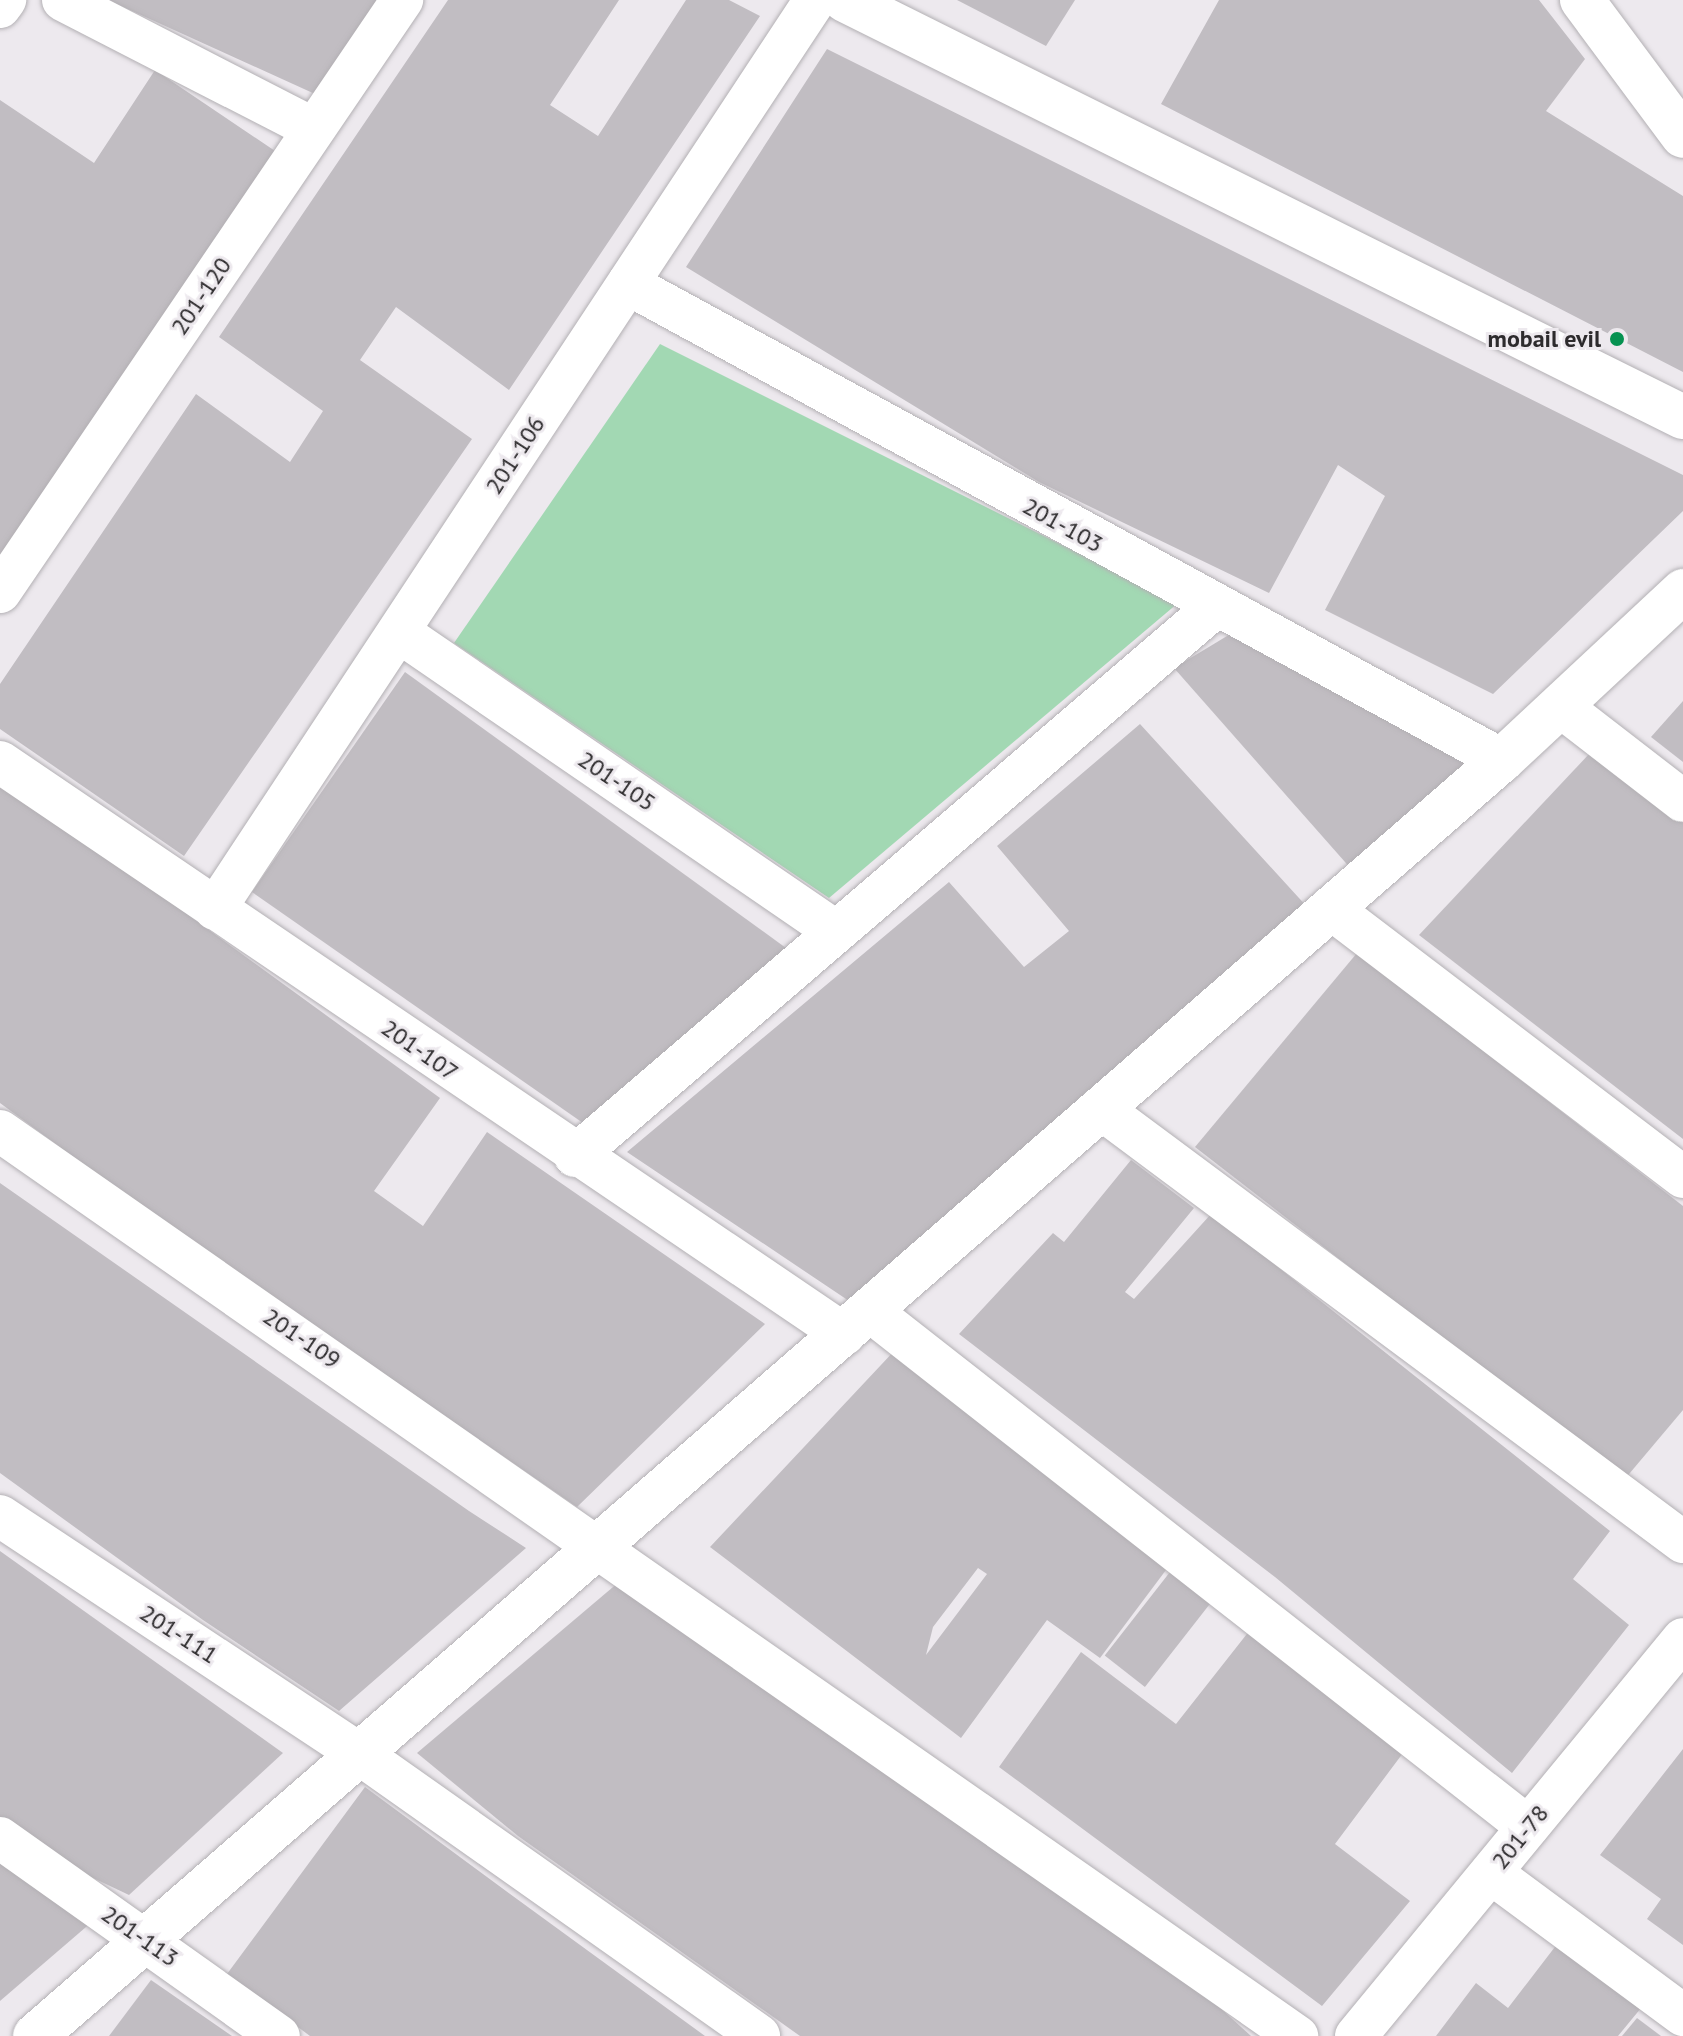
<!DOCTYPE html>
<html>
<head>
<meta charset="utf-8">
<style>
	body { margin:0 }
	#map { position:relative; width:1683px; height:2036px; overflow:hidden; background:#ede9ee; font-family:"PT Sans",sans-serif }
	div>[style] { position:absolute }
	.green>* { inset:0; background:#a2d8b3 }
	.building>* { inset:0; background:#c1bdc2; transform-origin:0 0 }
	.roads { filter:drop-shadow(0 0 2px #b3b0b4) drop-shadow(0 0 2px #b3b0b4) }
	.street>* { height:42px; margin:-21px; padding:0 21px; transform-origin:21px; border-radius:21px; background:#fff }
	.secondary>* { height:44px; margin:-22px; padding:0 22px; transform-origin:22px; border-radius:22px; background:#fff }
	.dots>* { width:22px; height:22px; translate:-50% -50%; box-sizing:border-box; border:4px solid #ede9ee; border-radius:50% }
	span { translate:-50% -50%; white-space:nowrap; text-align:center; line-height:1.15; -webkit-text-stroke:6px #ede9ee; paint-order:stroke }
	.street-label { font-size:24px; color:#2d2b2d }
	.poi-label { font-size:24px; color:#2d2b2d; font-weight:700 }
	.right { translate:-100% -50%; text-align:right }
</style>
</head>
<body>
<div id="map">
	<div class="green">
		<i style="clip-path:polygon(660px 344px,1178px 603px,829px 898px,454px 643px)"></i>
	</div>
	<div class="building">
		<i style="clip-path:polygon(108px 0,388px 0,326px 99px)"></i>
		<i style="clip-path:polygon(448px 0,619px 0,550px 105px,598px 136px,686px 0,729px 0,760px 16px,509px 390px,396px 307px,360px 360px,472px 439px,184px 856px,0 729px,0 684px,196px 394px,290px 462px,323px 411px,219px 337px)"></i>
		<i style="clip-path:polygon(957px 0,1075px 0,1046px 46px)"></i>
		<i style="clip-path:polygon(1219px 0,1539px 0,1585px 59px,1546px 111px,1683px 196px,1683px 372px,1161px 104px)"></i>
		<i style="clip-path:polygon(827px 49px,1683px 475px,1683px 511px,1493px 694px,1325px 610px,1385px 496px,1338px 465px,1269px 593px,1039px 482px,686px 267px)"></i>
		<i style="clip-path:polygon(155px 70px,278px 153px,0 564px,0 100px,94px 163px)"></i>
		<i style="clip-path:polygon(1237px 630px,1481px 768px,1360px 879px,1174px 668px)"></i>
		<i style="clip-path:polygon(405px 672px,786px 948px,583px 1123px,252px 892px)"></i>
		<i style="clip-path:polygon(1683px 701px,1683px 762px,1651px 737px)"></i>
		<i style="clip-path:polygon(1140px 724px,1309px 909px,858px 1307px,627px 1152px,949px 882px,1024px 967px,1069px 931px,997px 846px)"></i>
		<i style="clip-path:polygon(1590px 753px,1683px 822px,1683px 1139px,1419px 935px)"></i>
		<i style="clip-path:polygon(0 778px,440px 1098px,374px 1191px,423px 1226px,487px 1132px,765px 1324px,577px 1507px,136px 1203px,0 1103px)"></i>
		<i style="clip-path:polygon(1357px 953px,1683px 1206px,1683px 1410px,1624px 1480px,1195px 1147px)"></i>
		<i style="clip-path:polygon(1131px 1160px,1194px 1208px,1125px 1292px,1134px 1299px,1211px 1214px,1610px 1531px,1573px 1579px,1629px 1625px,1512px 1773px,1275px 1577px,959px 1334px,1053px 1233px,1064px 1242px)"></i>
		<i style="clip-path:polygon(0 1183px,469px 1511px,526px 1548px,339px 1711px,203px 1620px,0 1473px)"></i>
		<i style="clip-path:polygon(evenodd,896px 1349px,1172px 1562px,1100px 1658px,1047px 1620px,961px 1738px,710px 1547px,896px 1349px,978px 1568px,987px 1574px,926px 1655px,933px 1627px,978px 1568px)"></i>
		<i style="clip-path:polygon(0 1551px,283px 1753px,129px 1895px,70px 1867px,0 1818px)"></i>
		<i style="left:1170px;top:1572px;width:51px;height:106px;rotate:38deg"></i>
		<i style="clip-path:polygon(626px 1576px,1196px 1986px,1251px 2036px,800px 2036px,518px 1836px,417px 1753px)"></i>
		<i style="clip-path:polygon(1250px 1630px,1406px 1749px,1335px 1844px,1410px 1901px,1322px 2006px,999px 1767px,1081px 1652px,1176px 1724px)"></i>
		<i style="clip-path:polygon(1683px 1749px,1683px 1945px,1647px 1919px,1661px 1899px,1600px 1855px)"></i>
		<i style="clip-path:polygon(365px 1787px,506px 1891px,705px 2036px,310px 2036px,227px 1974px)"></i>
		<i style="clip-path:polygon(0 1858px,93px 1921px,0 2001px)"></i>
		<i style="clip-path:polygon(1561px 1939px,1646px 2002px,1618px 2036px,1436px 2036px,1476px 1983px,1508px 2008px)"></i>
		<i style="clip-path:polygon(151px 1980px,232px 2036px,109px 2036px)"></i>
		<i style="clip-path:polygon(1637px 2018px,1661px 2036px,1622px 2036px)"></i>
	</div>
	<div class="roads">
		<div class="street">
			<i style="left:63px;top:0;width:282px;rotate:27.2deg"></i>
			<i style="left:0;top:7px;width:9px;rotate:-54deg"></i>
			<i style="left:628px;top:284px;width:995px;rotate:28.57deg"></i>
			<i style="left:0;top:592px;width:716px;rotate:-55.82deg"></i>
			<i style="left:399px;top:632px;width:529px;rotate:34.44deg"></i>
			<i style="left:1560px;top:706px;width:155px;rotate:37.7deg"></i>
			<i style="left:0;top:762px;width:1020px;rotate:34.13deg"></i>
			<i style="left:1330px;top:908px;width:444px;rotate:37.3deg"></i>
			<i style="left:215px;top:909px;width:1089px;rotate:-56.57deg"></i>
			<i style="left:1100px;top:1108px;width:727px;rotate:36.66deg"></i>
			<i style="left:0;top:1131px;width:1582px;rotate:34.91deg"></i>
			<i style="left:575px;top:1156px;width:842px;rotate:-40.62deg"></i>
			<i style="left:870px;top:1311px;width:836px;rotate:38.1deg"></i>
			<i style="left:0;top:1516px;width:428px;rotate:33.5deg"></i>
			<i style="left:357px;top:1752px;width:492px;rotate:35.2deg"></i>
			<i style="left:0;top:1838px;width:342px;rotate:35.4deg"></i>
			<i style="left:1491px;top:1873px;width:239px;rotate:36.5deg"></i>
			<i style="left:1356px;top:2036px;width:514px;rotate:-50.52deg"></i>
		</div>
		<div class="secondary">
			<i style="left:845px;top:0;width:936px;rotate:26.46deg"></i>
			<i style="left:1582px;top:0;width:169px;rotate:53.4deg"></i>
			<i style="left:35px;top:2036px;width:1944px;rotate:-41.02deg"></i>
			<i style="left:1502px;top:760px;width:248px;rotate:-43deg"></i>
		</div>
	</div>
	<div class="dots">
		<i style="left:1617px;top:339px;background:#069251"></i>
	</div>
	<div class="street-label">
		<span style="left:201px;top:296px;rotate:-56deg">201-120</span>
		<span style="left:515px;top:455px;rotate:-57deg">201-106</span>
		<span style="left:1063px;top:525px;rotate:29deg">201-103</span>
		<span style="left:617px;top:781px;rotate:34deg">201-105</span>
		<span style="left:420px;top:1050px;rotate:35deg">201-107</span>
		<span style="left:302px;top:1338px;rotate:34deg">201-109</span>
		<span style="left:179px;top:1634px;rotate:33deg">201-111</span>
		<span style="left:1520px;top:1837px;rotate:-51deg">201-78</span>
		<span style="left:140px;top:1936px;rotate:35deg">201-113</span>
	</div>
	<div class="poi-label">
		<span class="right" style="left:1601px;top:339px">mobail evil</span>
	</div>
</div>
</body>
</html>
